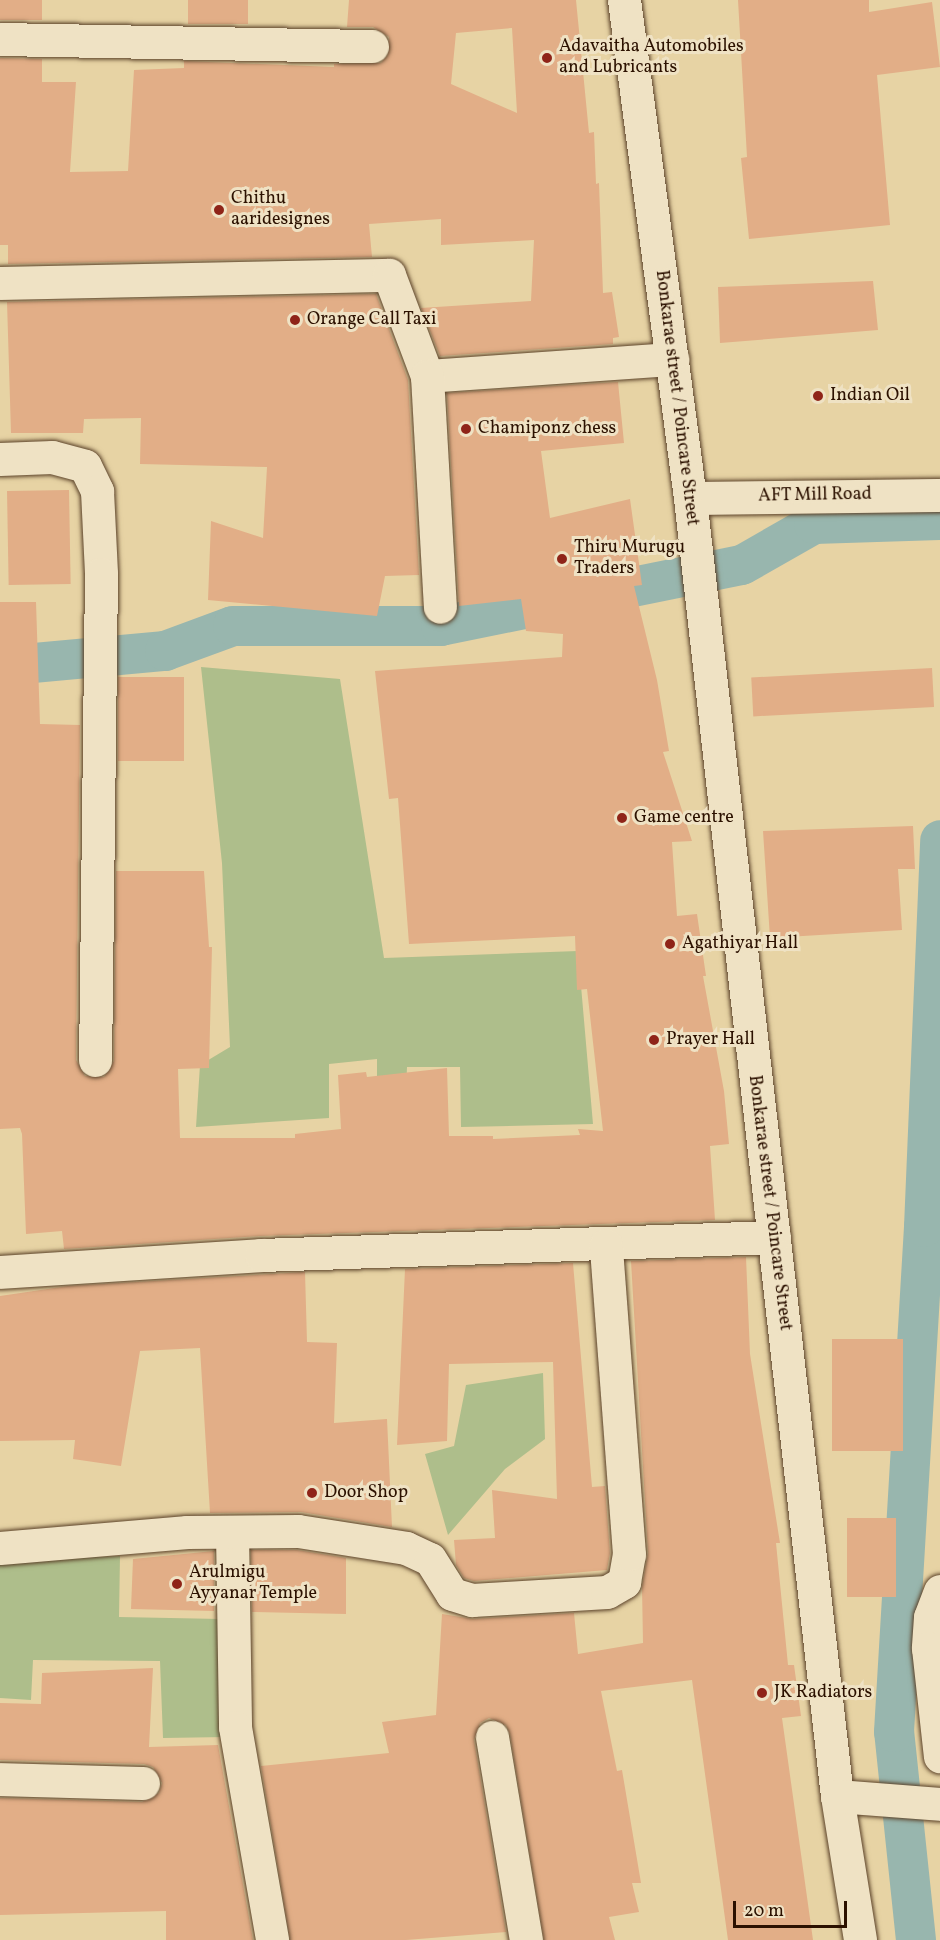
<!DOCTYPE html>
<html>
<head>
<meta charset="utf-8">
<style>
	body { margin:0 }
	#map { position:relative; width:940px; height:1940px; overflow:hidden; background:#e7d3a4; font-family:Vollkorn,serif }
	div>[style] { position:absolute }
	.green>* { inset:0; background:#aebe8b }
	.canal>* { height:40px; margin:-20px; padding:0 20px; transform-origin:20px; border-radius:20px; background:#98b6ae }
	.building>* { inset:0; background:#e2ae87; transform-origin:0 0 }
	.roads { filter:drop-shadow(0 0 2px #5b4229) drop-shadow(0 0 2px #5b4229) }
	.minor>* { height:33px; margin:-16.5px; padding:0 16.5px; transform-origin:16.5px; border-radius:16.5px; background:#efe2c4 }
	.dots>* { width:16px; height:16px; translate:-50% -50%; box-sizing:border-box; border:3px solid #efe2c4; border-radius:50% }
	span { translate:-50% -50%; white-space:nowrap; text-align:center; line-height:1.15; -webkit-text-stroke:6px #efe2c4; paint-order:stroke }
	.poi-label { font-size:18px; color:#2c1100 }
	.left { translate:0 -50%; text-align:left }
	.street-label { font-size:18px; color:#2c1100 }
	.scale { position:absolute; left:733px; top:1901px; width:114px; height:27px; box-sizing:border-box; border:3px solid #2c1100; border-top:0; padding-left:8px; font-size:18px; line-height:21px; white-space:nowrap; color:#2c1100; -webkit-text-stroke:4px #efe2c4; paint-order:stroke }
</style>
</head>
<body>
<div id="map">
	<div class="green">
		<i style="clip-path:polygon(201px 667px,340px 679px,384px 958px,578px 951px,593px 1124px,461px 1127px,460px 1067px,407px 1067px,405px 1119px,377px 1115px,377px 1059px,329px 1064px,329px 1118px,196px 1127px,200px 1065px,230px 1047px,222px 863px)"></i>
		<i style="clip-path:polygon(543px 1373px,545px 1439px,505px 1469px,448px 1535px,425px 1454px,454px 1446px,466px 1385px)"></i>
		<i style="clip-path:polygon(120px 1556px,119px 1617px,221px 1619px,226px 1737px,163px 1738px,160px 1661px,33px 1660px,31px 1700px,0 1698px,0 1560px)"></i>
	</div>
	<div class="canal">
		<i style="left:0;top:666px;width:166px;rotate:-5.2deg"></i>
		<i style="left:165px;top:651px;width:72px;rotate:-20.2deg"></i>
		<i style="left:233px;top:626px;width:208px"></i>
		<i style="left:441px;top:626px;width:307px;rotate:-11.5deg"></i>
		<i style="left:742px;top:565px;width:83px;rotate:-29.7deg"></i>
		<i style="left:814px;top:524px;width:126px;rotate:-1.8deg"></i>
		<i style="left:916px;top:1940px;width:209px;rotate:-96deg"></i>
		<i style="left:894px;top:1732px;width:506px;rotate:-86.6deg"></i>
		<i style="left:924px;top:1227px;width:387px;rotate:-87.6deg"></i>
	</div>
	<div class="building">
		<i style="left:0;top:0;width:42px;height:20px"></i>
		<i style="left:188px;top:0;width:60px;height:24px"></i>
		<i style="clip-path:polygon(evenodd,349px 0,576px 0,589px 133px,594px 132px,596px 184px,599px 183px,603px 293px,612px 292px,619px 337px,613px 338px,613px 344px,440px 356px,421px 308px,531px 301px,534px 240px,441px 245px,441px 219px,369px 224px,372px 257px,8px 264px,8px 245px,0 245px,0 58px,42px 59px,42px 82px,76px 82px,70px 172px,128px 171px,134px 70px,184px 68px,184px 61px,334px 67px,334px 64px,381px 63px,388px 55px,389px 37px,373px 27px,347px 27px,349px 0,512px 28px,517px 113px,451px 84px,456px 33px,512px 28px)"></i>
		<i style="clip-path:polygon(738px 0,869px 0,869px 12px,932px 2px,940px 67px,877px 75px,890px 225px,749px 239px,741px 158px,747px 157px)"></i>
		<i style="clip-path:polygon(873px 281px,878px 330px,720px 343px,718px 287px)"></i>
		<i style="clip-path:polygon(376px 294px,408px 380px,419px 575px,385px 576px,377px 616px,208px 600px,211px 521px,263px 538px,267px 467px,140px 464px,141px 418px,84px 419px,83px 433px,11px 433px,7px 302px)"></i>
		<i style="clip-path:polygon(618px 382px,624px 443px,541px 451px,550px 518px,630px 499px,642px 585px,634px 586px,657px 680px,669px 751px,663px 752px,692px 841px,672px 842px,677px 916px,697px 914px,706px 976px,703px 976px,724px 1091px,729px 1144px,710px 1146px,715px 1220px,260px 1236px,64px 1249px,62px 1231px,26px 1234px,22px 1134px,20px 1128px,0 1129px,0 602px,36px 602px,40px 724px,80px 725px,76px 1060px,85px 1076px,104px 1077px,114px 1061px,116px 871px,204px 871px,209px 947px,212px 947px,209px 1068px,178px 1069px,180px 1138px,295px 1138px,295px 1134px,341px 1129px,338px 1075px,366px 1072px,367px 1077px,447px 1068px,449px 1136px,493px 1136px,493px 1139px,580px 1135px,578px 1129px,603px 1131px,587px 989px,577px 990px,575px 936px,409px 944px,398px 798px,389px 799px,375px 671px,562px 657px,563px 634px,526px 631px,521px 599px,459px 606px,447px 393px)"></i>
		<i style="left:69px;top:490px;width:94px;height:62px;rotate:89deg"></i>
		<i style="left:932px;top:668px;width:39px;height:181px;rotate:87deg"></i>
		<i style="left:118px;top:677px;width:66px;height:84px"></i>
		<i style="clip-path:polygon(913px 826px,915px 869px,898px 869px,902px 930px,770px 938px,763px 831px)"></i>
		<i style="clip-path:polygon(746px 1257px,750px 1354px,780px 1543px,776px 1543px,788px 1665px,794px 1665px,801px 1716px,782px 1718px,813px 1940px,728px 1940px,692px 1680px,601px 1691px,617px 1771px,622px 1770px,641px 1883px,632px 1883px,639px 1912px,609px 1917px,615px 1940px,544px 1940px,510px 1734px,506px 1725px,489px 1718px,480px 1723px,474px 1740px,506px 1932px,406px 1940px,290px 1940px,261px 1766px,389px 1753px,382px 1722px,436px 1715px,442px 1614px,473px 1619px,574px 1613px,578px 1654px,643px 1643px,642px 1587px,648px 1553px,631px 1261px)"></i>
		<i style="clip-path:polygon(573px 1263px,592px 1487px,605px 1486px,610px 1553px,607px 1570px,474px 1581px,464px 1578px,456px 1565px,454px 1540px,495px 1538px,492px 1490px,557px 1499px,553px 1362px,449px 1364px,447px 1441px,397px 1445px,405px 1269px)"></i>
		<i style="clip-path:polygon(305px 1272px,307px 1342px,337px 1343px,334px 1423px,387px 1419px,392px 1527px,301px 1512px,210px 1513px,200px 1348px,140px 1351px,121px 1466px,73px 1459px,75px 1440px,0 1441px,0 1296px,68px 1286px)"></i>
		<i style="left:832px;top:1339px;width:71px;height:112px"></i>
		<i style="left:847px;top:1518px;width:49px;height:79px"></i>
		<i style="clip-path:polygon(251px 1550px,297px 1550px,346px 1558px,346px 1614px,252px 1612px)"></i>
		<i style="clip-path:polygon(214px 1551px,214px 1611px,131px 1609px,133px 1559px)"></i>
		<i style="clip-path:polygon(153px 1668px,149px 1747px,218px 1745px,253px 1940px,166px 1940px,166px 1911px,0 1915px,0 1798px,142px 1802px,159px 1793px,162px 1783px,153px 1767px,144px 1764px,0 1760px,0 1703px,41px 1704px,42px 1673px)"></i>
	</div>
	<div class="roads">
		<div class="minor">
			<i style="left:624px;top:0;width:502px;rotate:82.45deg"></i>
			<i style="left:690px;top:498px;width:1306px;rotate:83.54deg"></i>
			<i style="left:837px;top:1796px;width:146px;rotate:80.9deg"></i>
			<i style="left:0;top:39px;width:372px;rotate:1.1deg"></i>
			<i style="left:0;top:283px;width:389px;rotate:-1.2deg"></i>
			<i style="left:389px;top:275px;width:108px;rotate:69.4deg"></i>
			<i style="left:427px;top:376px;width:246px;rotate:-4deg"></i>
			<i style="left:427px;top:376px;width:231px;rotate:86.8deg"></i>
			<i style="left:0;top:459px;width:52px;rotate:-2.2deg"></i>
			<i style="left:52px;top:457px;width:34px;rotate:15deg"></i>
			<i style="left:85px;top:466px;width:28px;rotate:64deg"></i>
			<i style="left:97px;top:491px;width:83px;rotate:87.2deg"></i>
			<i style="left:101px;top:574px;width:486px;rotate:90.7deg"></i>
			<i style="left:690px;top:498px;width:250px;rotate:-0.7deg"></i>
			<i style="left:0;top:1272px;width:262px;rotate:-3.7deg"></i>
			<i style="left:261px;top:1255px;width:513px;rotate:-2.01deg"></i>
			<i style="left:232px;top:1532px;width:195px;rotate:89.1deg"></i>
			<i style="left:235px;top:1727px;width:216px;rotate:80.1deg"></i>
			<i style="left:0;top:1548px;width:188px;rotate:-4.9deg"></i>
			<i style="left:187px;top:1532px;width:111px;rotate:-0.5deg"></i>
			<i style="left:298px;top:1531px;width:109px;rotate:8.9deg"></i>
			<i style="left:406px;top:1548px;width:26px;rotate:25deg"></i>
			<i style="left:430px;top:1559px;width:41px;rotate:57.8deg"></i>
			<i style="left:452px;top:1594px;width:21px;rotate:17deg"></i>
			<i style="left:472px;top:1600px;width:135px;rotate:-3.4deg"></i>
			<i style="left:607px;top:1592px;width:20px;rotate:-30deg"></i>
			<i style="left:624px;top:1582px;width:28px;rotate:-80deg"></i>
			<i style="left:629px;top:1554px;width:310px;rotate:-94.3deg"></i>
			<i style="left:940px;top:1591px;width:28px;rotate:111deg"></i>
			<i style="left:930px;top:1617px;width:31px;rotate:94deg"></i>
			<i style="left:928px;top:1648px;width:109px;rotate:83.7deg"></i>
			<i style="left:492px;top:1737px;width:206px;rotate:80.5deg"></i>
			<i style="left:0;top:1779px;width:143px;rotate:1.6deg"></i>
			<i style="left:837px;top:1796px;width:103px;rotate:4.4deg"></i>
		</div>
	</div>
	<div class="dots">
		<i style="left:547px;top:58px;background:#8f2418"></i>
		<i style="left:219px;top:210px;background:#8f2418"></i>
		<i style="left:295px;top:320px;background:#8f2418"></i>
		<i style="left:818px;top:396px;background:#8f2418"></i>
		<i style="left:466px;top:429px;background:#8f2418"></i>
		<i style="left:562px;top:559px;background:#8f2418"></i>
		<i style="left:622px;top:818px;background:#8f2418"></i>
		<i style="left:670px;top:944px;background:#8f2418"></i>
		<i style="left:654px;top:1040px;background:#8f2418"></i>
		<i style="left:312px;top:1493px;background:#8f2418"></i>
		<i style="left:177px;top:1584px;background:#8f2418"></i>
		<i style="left:762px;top:1693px;background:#8f2418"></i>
	</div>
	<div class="poi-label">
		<span class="left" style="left:559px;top:58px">Adavaitha Automobiles<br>and Lubricants</span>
		<span class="left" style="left:231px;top:210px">Chithu<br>aaridesignes</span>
		<span class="left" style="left:307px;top:320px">Orange Call Taxi</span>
		<span class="left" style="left:830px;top:396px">Indian Oil</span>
		<span class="left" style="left:478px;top:429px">Chamiponz chess</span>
		<span class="left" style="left:574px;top:559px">Thiru Murugu<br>Traders</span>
		<span class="left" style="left:634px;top:818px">Game centre</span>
		<span class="left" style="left:682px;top:944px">Agathiyar Hall</span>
		<span class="left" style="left:666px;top:1040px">Prayer Hall</span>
		<span class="left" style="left:324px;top:1493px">Door Shop</span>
		<span class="left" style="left:189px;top:1584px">Arulmigu<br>Ayyanar Temple</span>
		<span class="left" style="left:774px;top:1693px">JK Radiators</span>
	</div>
	<div class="street-label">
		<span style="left:676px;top:398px;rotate:83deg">Bonkarae street / Poincare Street</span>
		<span style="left:815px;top:496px;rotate:-1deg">AFT Mill Road</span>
		<span style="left:769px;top:1203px;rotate:83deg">Bonkarae street / Poincare Street</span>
	</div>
	<div class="scale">20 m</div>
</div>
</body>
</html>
